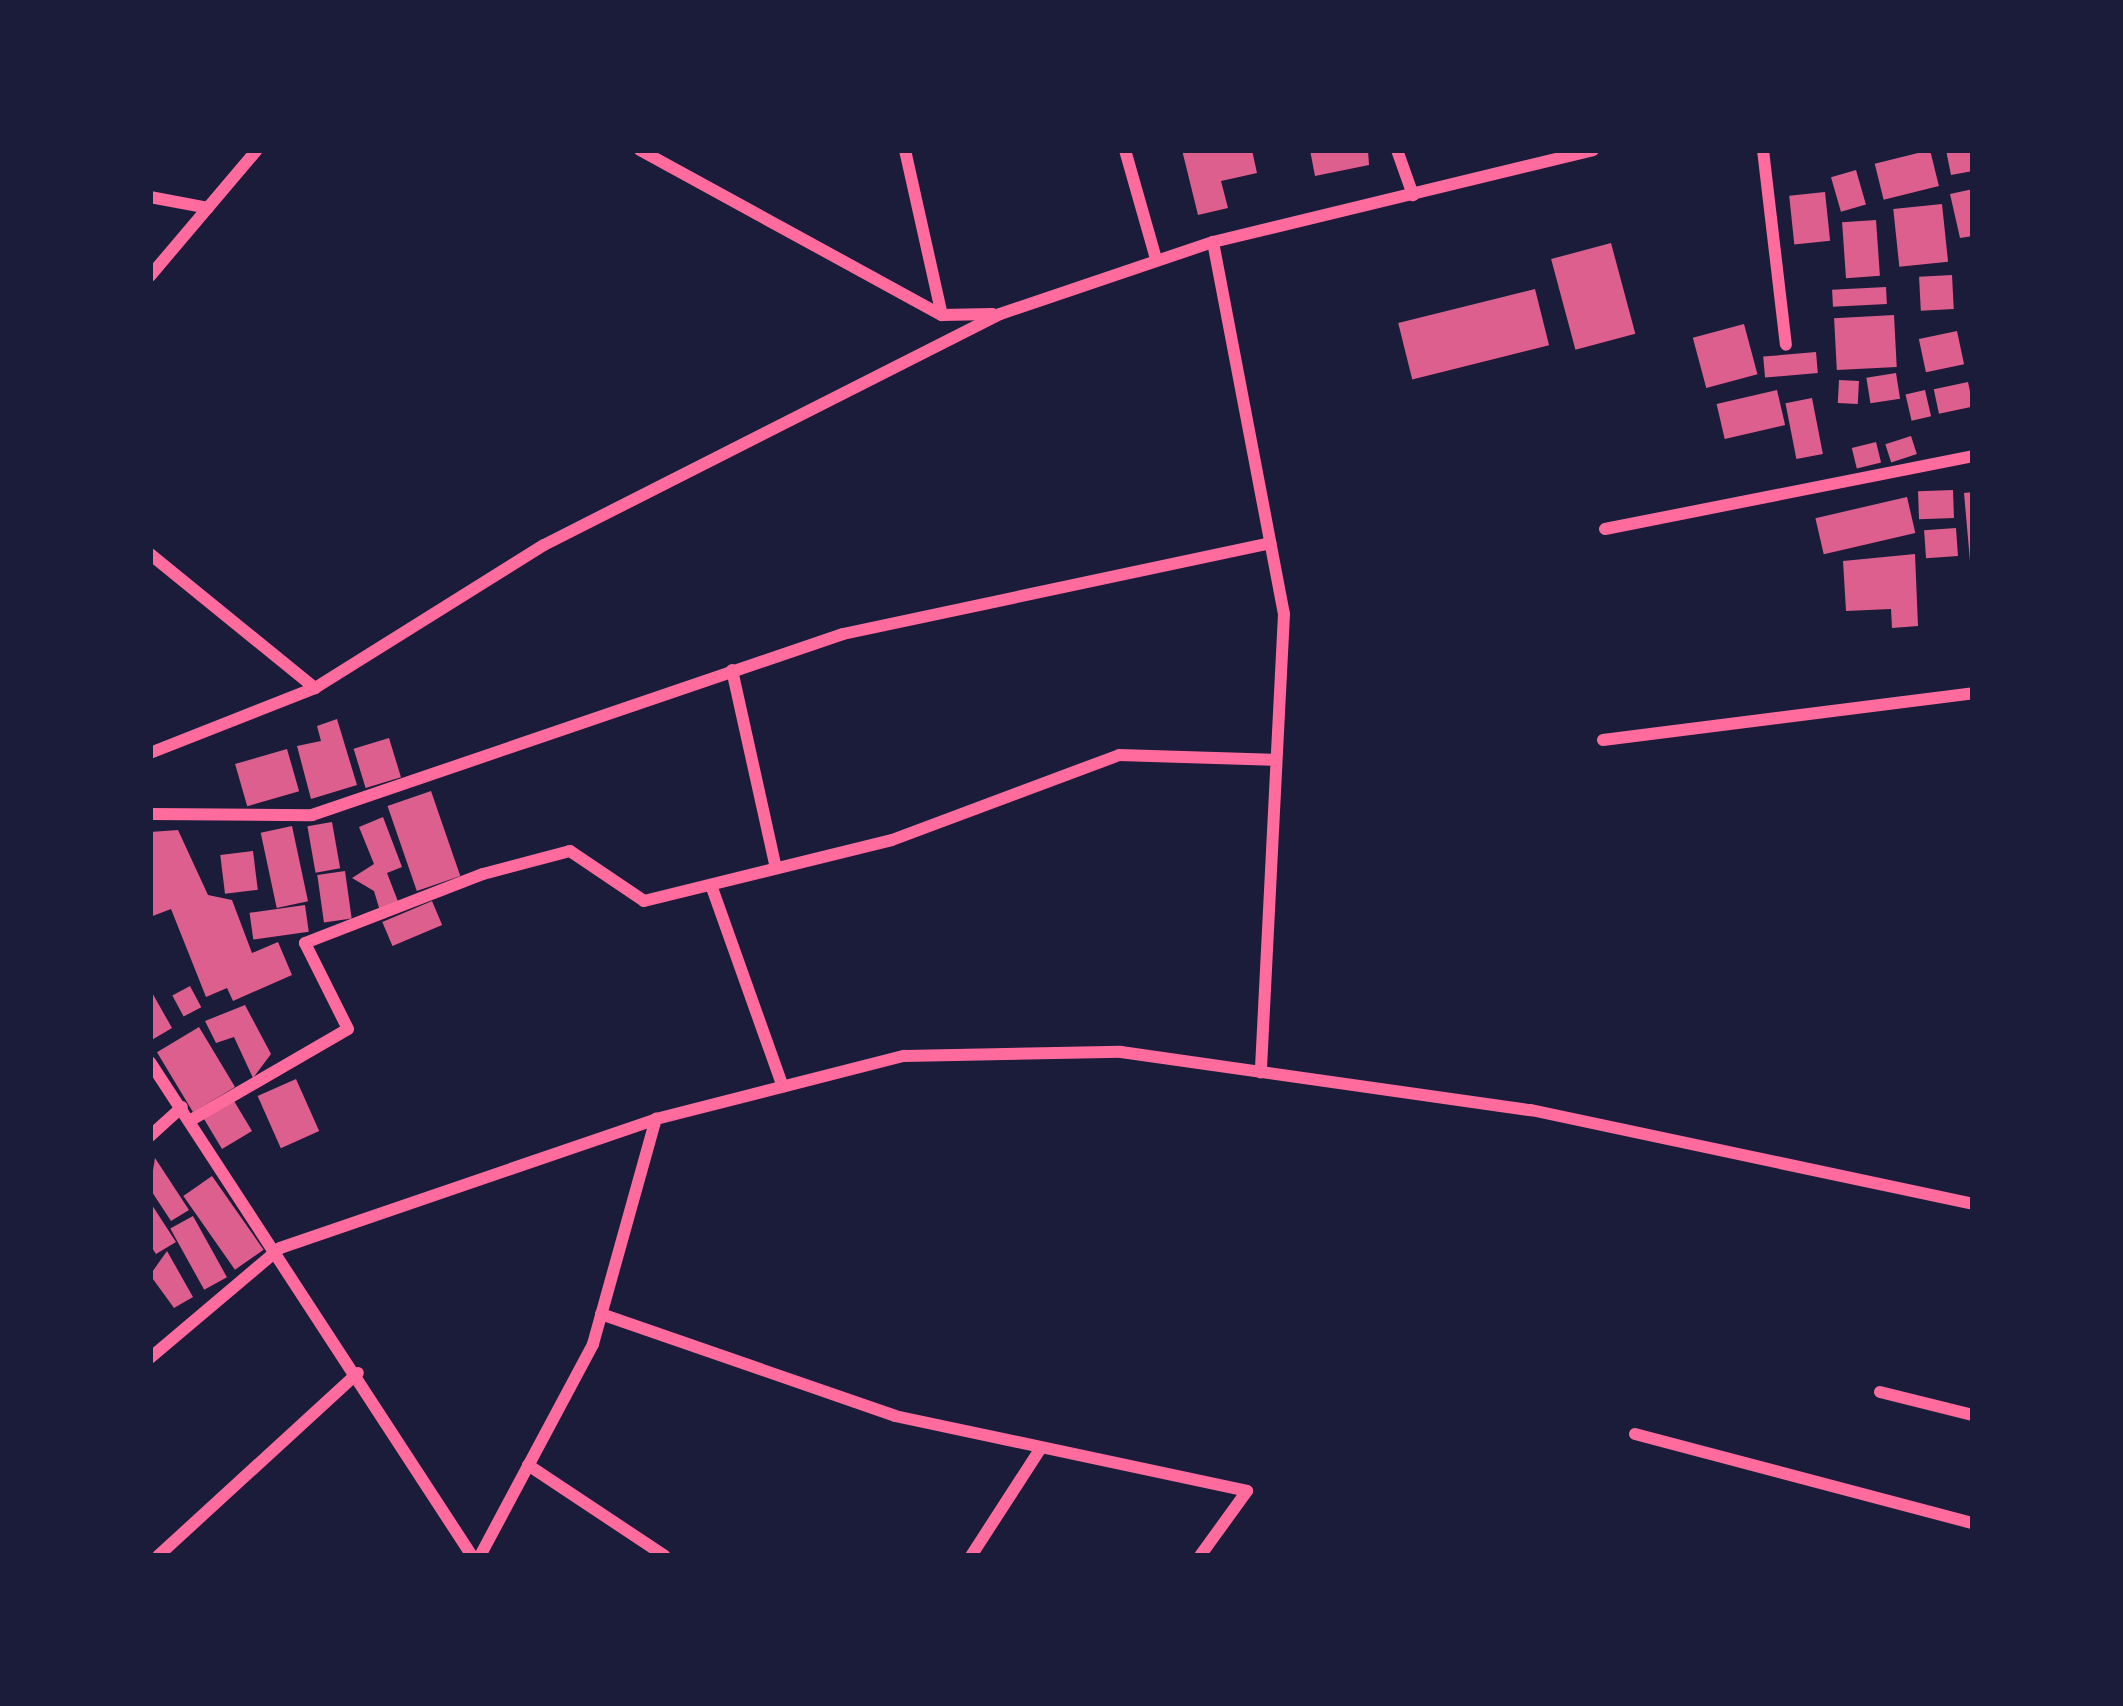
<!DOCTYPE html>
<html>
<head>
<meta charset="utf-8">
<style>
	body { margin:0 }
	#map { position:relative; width:2123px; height:1706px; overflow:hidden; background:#1b1b3a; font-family:"Archivo Narrow",sans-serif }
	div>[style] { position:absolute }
	.building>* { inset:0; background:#dd5f8e; transform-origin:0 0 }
	.minor>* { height:12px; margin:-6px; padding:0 6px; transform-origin:6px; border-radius:6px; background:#ff6b9d }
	span { translate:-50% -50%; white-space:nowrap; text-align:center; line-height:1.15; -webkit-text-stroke:12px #1b1b3a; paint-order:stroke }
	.frame { position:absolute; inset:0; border:153px solid #1b1b3a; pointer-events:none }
</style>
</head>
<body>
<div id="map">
	<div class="building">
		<i style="clip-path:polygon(1182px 150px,1252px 150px,1257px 173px,1221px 181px,1228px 208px,1198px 215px)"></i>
		<i style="clip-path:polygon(1310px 150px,1368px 150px,1369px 165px,1315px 176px)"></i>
		<i style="left:1930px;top:150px;width:37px;height:57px;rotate:76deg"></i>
		<i style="clip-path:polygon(1946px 150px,1973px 150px,1973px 171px,1951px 175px)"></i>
		<i style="left:1856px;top:170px;width:36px;height:26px;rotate:74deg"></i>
		<i style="clip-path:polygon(1973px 189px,1973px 236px,1960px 238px,1950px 194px)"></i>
		<i style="left:1825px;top:192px;width:49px;height:36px;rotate:84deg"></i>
		<i style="left:1942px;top:204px;width:58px;height:49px;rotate:84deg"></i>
		<i style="left:1876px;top:220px;width:56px;height:34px;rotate:86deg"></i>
		<i style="left:1611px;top:243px;width:94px;height:62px;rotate:75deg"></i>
		<i style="left:1952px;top:275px;width:34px;height:33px;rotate:87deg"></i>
		<i style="left:1886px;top:287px;width:17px;height:54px;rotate:87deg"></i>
		<i style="left:1535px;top:289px;width:58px;height:141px;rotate:76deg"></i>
		<i style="left:1894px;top:315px;width:52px;height:60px;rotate:87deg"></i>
		<i style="left:1744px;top:324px;width:52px;height:53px;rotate:75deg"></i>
		<i style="left:1957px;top:331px;width:34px;height:39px;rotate:78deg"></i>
		<i style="left:1816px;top:352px;width:21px;height:53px;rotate:85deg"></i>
		<i style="left:1896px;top:373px;width:26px;height:30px;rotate:81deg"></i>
		<i style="left:1839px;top:380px;width:20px;height:23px;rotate:3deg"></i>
		<i style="left:1968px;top:382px;width:25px;height:35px;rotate:78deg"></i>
		<i style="left:1777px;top:390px;width:36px;height:62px;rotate:77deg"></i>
		<i style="left:1925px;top:390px;width:27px;height:20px;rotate:77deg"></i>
		<i style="left:1812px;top:398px;width:57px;height:27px;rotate:79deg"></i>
		<i style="left:1911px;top:436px;width:19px;height:27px;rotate:72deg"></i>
		<i style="left:1876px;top:442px;width:21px;height:25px;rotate:76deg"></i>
		<i style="left:1953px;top:490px;width:28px;height:35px;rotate:88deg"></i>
		<i style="clip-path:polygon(1973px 492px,1973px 561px,1970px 561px,1964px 493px)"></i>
		<i style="left:1907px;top:497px;width:37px;height:94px;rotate:77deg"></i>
		<i style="left:1956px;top:528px;width:28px;height:32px;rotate:86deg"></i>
		<i style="clip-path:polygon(1915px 554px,1918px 626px,1892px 628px,1891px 609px,1846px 611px,1843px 561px)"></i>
		<i style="clip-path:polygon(337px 719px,357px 785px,311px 799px,297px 746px,321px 741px,317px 726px)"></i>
		<i style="left:389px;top:738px;width:41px;height:37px;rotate:73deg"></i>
		<i style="left:287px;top:749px;width:44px;height:54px;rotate:74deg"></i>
		<i style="left:431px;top:791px;width:90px;height:46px;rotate:71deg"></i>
		<i style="clip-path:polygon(383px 817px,402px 867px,387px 873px,399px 904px,380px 911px,374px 891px,352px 878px,374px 864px,359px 827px)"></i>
		<i style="left:332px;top:822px;width:47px;height:25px;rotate:80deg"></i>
		<i style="left:292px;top:826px;width:77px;height:32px;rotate:78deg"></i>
		<i style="clip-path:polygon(178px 830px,208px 895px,232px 900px,252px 953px,278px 942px,292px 975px,233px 1001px,227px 988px,206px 997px,171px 909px,150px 917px,150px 832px)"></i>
		<i style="left:253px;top:851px;width:39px;height:33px;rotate:83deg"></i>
		<i style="left:345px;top:871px;width:48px;height:28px;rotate:82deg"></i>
		<i style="left:432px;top:901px;width:26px;height:54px;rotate:67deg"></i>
		<i style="left:305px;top:905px;width:27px;height:56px;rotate:82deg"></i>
		<i style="left:190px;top:986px;width:24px;height:20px;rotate:62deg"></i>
		<i style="clip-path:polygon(150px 989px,172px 1028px,150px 1041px)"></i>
		<i style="clip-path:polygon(245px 1005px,271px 1054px,253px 1078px,234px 1037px,216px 1043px,205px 1021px)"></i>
		<i style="left:199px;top:1027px;width:70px;height:49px;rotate:59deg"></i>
		<i style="left:296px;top:1079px;width:57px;height:42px;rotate:66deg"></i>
		<i style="left:234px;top:1101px;width:35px;height:35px;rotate:59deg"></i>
		<i style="clip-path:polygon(155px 1158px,189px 1210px,171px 1221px,150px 1189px)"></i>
		<i style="left:212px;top:1176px;width:90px;height:35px;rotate:55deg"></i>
		<i style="clip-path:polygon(150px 1202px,176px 1242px,156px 1254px,150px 1245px)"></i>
		<i style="left:193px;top:1216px;width:70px;height:26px;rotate:61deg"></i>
		<i style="clip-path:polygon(167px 1251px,193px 1297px,174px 1308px,150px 1275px)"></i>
	</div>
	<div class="minor">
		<i style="left:640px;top:150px;width:344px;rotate:28.7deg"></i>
		<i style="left:942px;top:315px;width:51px;rotate:-1.1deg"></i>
		<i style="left:905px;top:150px;width:169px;rotate:77.4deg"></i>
		<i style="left:1125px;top:150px;width:113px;rotate:74.1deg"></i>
		<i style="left:1397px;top:150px;width:48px;rotate:70.4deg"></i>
		<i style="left:1763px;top:150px;width:196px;rotate:83.3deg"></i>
		<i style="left:150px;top:197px;width:59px;rotate:10.7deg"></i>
		<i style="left:1213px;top:242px;width:379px;rotate:79.2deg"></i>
		<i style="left:1284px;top:614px;width:459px;rotate:92.9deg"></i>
		<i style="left:150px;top:276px;width:165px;rotate:-49.7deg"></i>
		<i style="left:1605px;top:529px;width:375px;rotate:-11.2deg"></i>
		<i style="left:150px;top:554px;width:213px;rotate:39.1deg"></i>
		<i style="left:732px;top:670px;width:203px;rotate:77.5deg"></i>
		<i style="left:1603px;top:740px;width:373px;rotate:-7.2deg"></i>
		<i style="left:150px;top:753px;width:177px;rotate:-21.5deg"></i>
		<i style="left:315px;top:688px;width:270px;rotate:-32deg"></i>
		<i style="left:544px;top:545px;width:511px;rotate:-26.87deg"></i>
		<i style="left:1000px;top:314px;width:225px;rotate:-18.7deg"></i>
		<i style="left:1213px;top:242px;width:391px;rotate:-13.6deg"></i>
		<i style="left:150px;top:814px;width:162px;rotate:0.4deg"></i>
		<i style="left:312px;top:815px;width:561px;rotate:-18.82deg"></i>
		<i style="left:843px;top:634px;width:437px;rotate:-12deg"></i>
		<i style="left:711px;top:885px;width:214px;rotate:70.4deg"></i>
		<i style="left:150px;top:1062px;width:590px;rotate:56.9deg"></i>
		<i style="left:191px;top:1120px;width:181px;rotate:-30.1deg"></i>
		<i style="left:348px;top:1029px;width:96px;rotate:-116.6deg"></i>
		<i style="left:305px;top:943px;width:191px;rotate:-21.2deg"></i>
		<i style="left:483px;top:874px;width:90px;rotate:-14.8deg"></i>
		<i style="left:570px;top:851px;width:89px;rotate:34deg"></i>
		<i style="left:644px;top:901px;width:255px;rotate:-13.8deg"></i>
		<i style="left:892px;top:840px;width:242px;rotate:-20.5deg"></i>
		<i style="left:1119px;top:755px;width:157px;rotate:1.8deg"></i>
		<i style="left:150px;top:1136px;width:43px;rotate:-42.2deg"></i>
		<i style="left:601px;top:1314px;width:311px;rotate:19.1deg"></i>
		<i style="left:895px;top:1416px;width:360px;rotate:12deg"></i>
		<i style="left:1247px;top:1491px;width:80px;rotate:125.9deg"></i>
		<i style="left:150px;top:1358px;width:170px;rotate:-40.2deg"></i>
		<i style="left:280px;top:1248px;width:398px;rotate:-18.9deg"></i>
		<i style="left:656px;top:1119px;width:256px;rotate:-14.3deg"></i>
		<i style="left:904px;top:1056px;width:217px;rotate:-1.1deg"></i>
		<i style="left:1121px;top:1052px;width:414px;rotate:8.1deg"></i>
		<i style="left:1531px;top:1110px;width:452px;rotate:12deg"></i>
		<i style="left:1880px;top:1392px;width:96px;rotate:13.9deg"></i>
		<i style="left:1635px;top:1434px;width:350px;rotate:14.8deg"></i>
		<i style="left:528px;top:1465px;width:164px;rotate:33.6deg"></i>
		<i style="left:158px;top:1556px;width:271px;rotate:-42.5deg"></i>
		<i style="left:480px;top:1556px;width:240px;rotate:-61.9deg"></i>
		<i style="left:593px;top:1344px;width:234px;rotate:-74.4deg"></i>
		<i style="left:971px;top:1556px;width:129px;rotate:-57.1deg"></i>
	</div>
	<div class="frame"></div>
</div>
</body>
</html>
